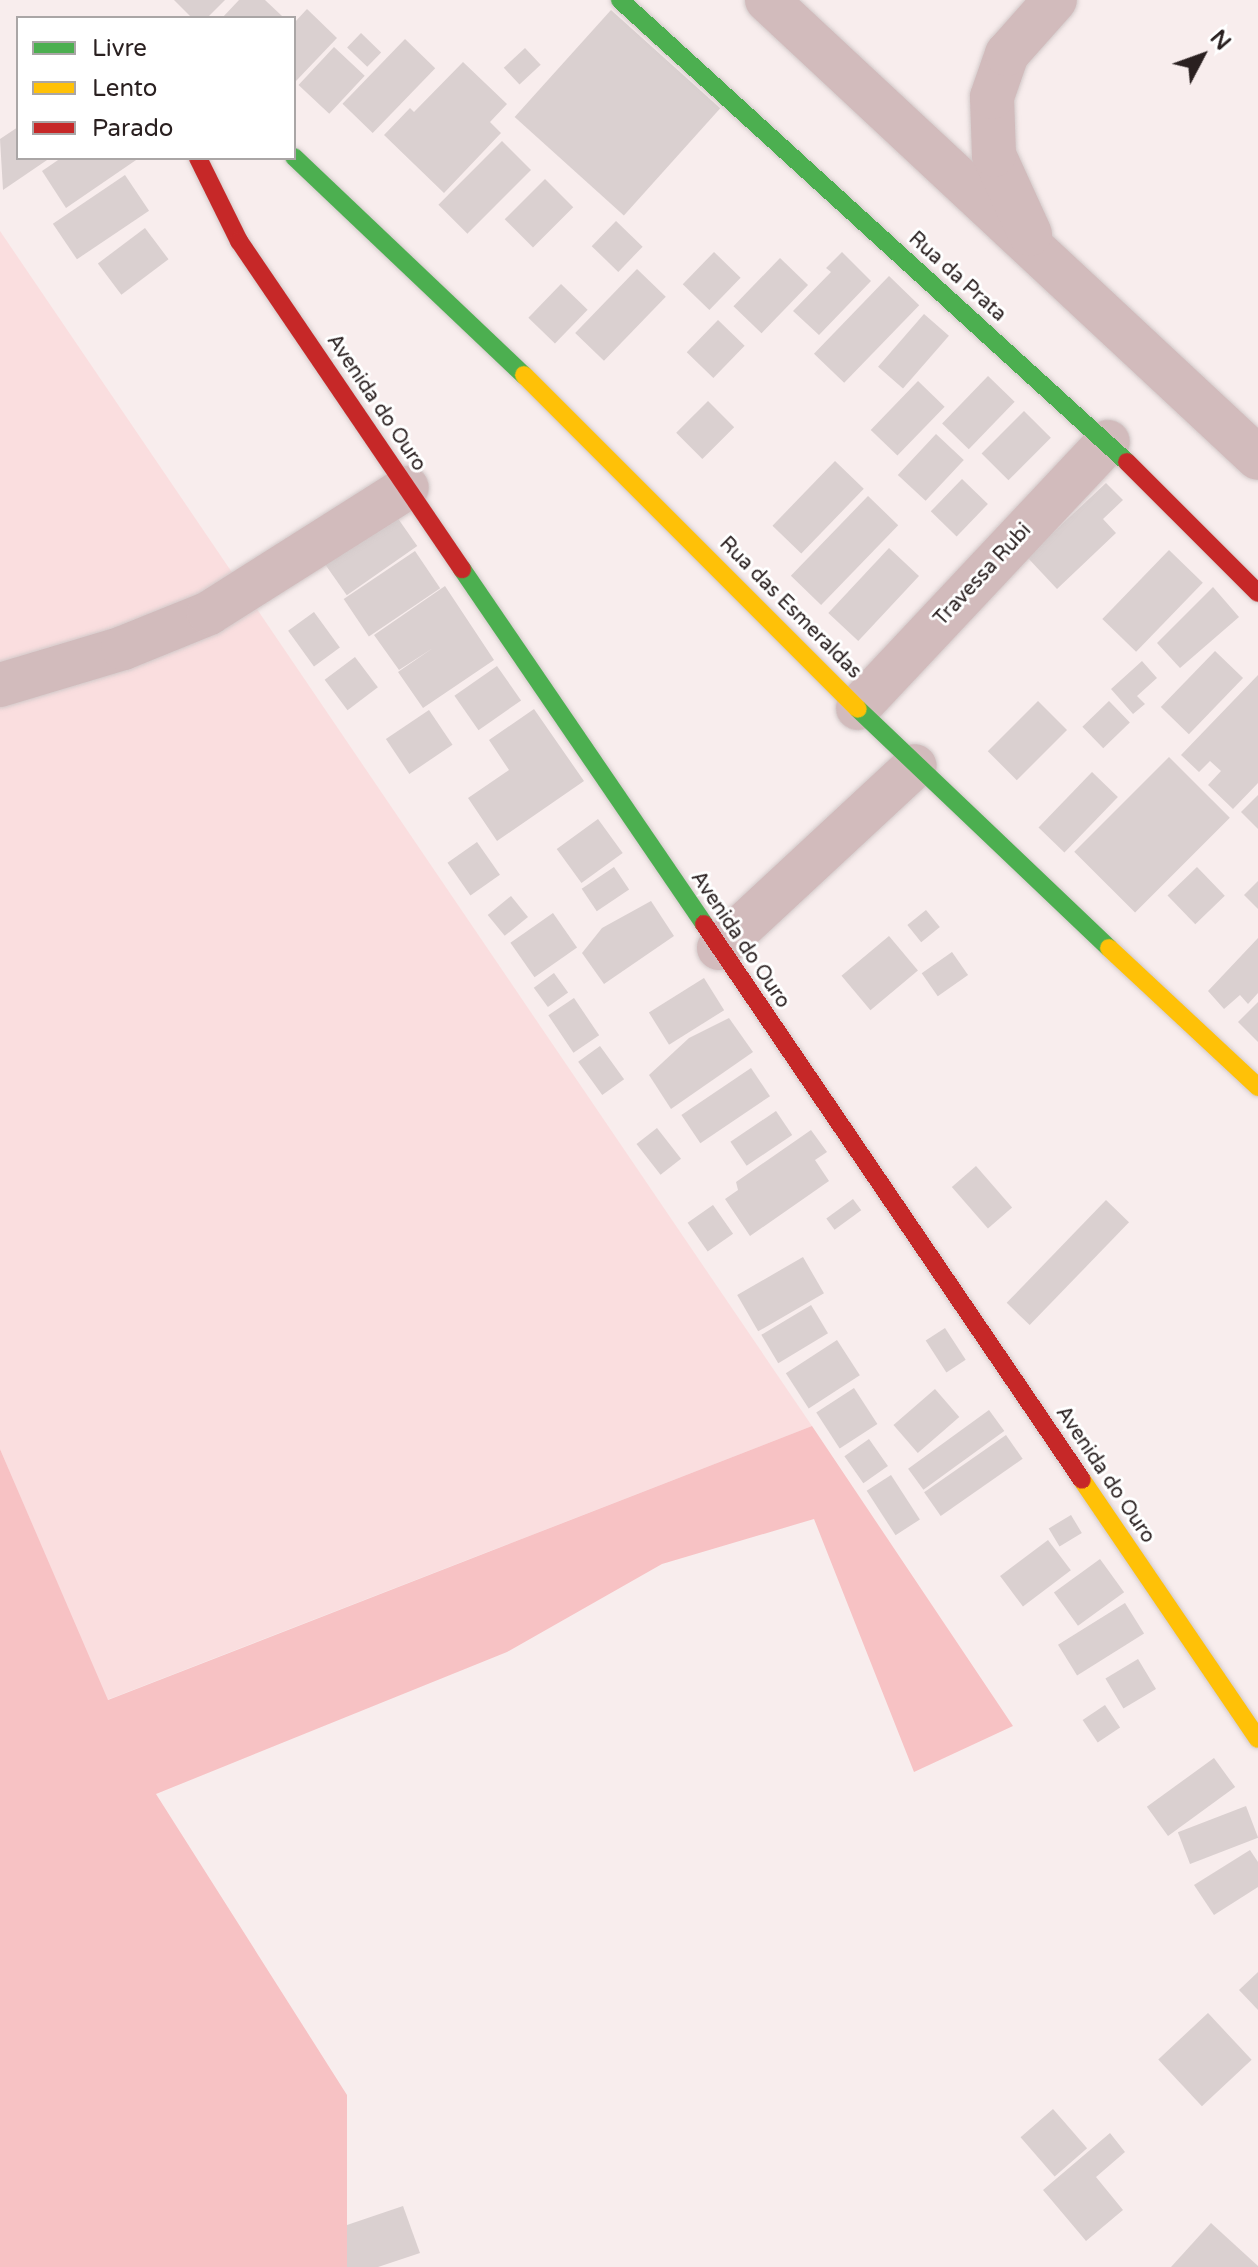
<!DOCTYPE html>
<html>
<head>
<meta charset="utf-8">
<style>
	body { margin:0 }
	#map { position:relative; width:1258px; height:2267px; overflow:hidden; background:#f8eded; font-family:"Varela Round",sans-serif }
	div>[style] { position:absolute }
	.green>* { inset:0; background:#fadedf }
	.forest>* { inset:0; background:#f7c2c4 }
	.building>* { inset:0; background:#dad0d0; transform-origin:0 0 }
	.roads { filter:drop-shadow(0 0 2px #d2c9c9) drop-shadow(0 0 2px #d2c9c9) }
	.street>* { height:44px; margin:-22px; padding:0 22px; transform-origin:22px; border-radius:22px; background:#d2bbbc }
	.fast>* { height:18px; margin:-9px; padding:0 9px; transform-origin:9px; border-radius:9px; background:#4caf50 }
	.slow>* { height:18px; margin:-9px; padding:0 9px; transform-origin:9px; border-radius:9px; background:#ffc107 }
	.jam>* { height:18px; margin:-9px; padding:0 9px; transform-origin:9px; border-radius:9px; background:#c62828 }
	span { translate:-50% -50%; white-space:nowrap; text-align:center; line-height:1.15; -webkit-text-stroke:6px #fff; paint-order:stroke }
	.street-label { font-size:20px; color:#2a2020 }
	.legend { position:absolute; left:16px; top:16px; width:280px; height:144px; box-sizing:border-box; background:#fff; border:2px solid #aaa6a6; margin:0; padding:10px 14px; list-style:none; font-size:24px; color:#2a2020 }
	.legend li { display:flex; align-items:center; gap:16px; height:40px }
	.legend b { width:40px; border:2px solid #aaa6a6 }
	.north { position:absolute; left:1162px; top:16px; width:80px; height:80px; -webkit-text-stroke:6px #fff; paint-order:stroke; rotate:49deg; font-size:22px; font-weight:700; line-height:32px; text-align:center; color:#2a2020 }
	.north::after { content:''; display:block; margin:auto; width:28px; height:36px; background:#2a2020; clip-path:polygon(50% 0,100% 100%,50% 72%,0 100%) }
</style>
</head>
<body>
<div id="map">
	<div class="green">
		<i style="clip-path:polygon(0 231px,812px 1426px,107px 1700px,0 1449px)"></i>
	</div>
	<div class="forest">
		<i style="clip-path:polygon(812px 1426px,1013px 1726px,914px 1772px,814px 1519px,662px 1564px,507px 1652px,156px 1794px,347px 2095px,347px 2267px,0 2267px,0 1449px,108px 1700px)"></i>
	</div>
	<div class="building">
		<i style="clip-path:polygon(174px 0,225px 0,207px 18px,192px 18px)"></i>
		<i style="clip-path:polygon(239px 0,265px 0,282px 16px,222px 18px)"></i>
		<i style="clip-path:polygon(307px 9px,337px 38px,296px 81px,294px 23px)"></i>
		<i style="left:611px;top:10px;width:147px;height:144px;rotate:42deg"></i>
		<i style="left:361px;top:33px;width:28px;height:20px;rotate:44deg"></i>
		<i style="left:405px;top:39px;width:42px;height:90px;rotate:44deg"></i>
		<i style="left:334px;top:47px;width:42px;height:52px;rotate:43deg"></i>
		<i style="left:525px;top:48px;width:23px;height:29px;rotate:47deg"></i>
		<i style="clip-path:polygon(463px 62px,507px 104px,490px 122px,501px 133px,444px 193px,384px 135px,410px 108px,414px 112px)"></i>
		<i style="clip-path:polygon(18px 127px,18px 158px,50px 158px,3px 190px,0 139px)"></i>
		<i style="left:502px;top:141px;width:41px;height:90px;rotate:45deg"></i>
		<i style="clip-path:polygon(61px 158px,139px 158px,66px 208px,42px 171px)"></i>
		<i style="left:125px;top:175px;width:43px;height:87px;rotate:56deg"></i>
		<i style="left:545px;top:179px;width:40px;height:57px;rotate:45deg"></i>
		<i style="left:616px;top:221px;width:37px;height:35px;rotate:44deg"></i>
		<i style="left:145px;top:228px;width:39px;height:59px;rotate:53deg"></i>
		<i style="left:714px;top:252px;width:37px;height:45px;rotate:44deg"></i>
		<i style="clip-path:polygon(842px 252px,871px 281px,819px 335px,793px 311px,831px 272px,826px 268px)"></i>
		<i style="left:780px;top:258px;width:39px;height:67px;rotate:44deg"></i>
		<i style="left:637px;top:269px;width:40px;height:89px;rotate:44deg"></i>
		<i style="left:889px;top:276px;width:42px;height:108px;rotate:44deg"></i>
		<i style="left:561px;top:284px;width:37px;height:47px;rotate:44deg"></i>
		<i style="left:924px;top:314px;width:33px;height:70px;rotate:41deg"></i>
		<i style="left:718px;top:320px;width:37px;height:45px;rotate:44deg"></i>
		<i style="left:988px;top:376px;width:37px;height:66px;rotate:44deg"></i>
		<i style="left:918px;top:381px;width:37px;height:68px;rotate:44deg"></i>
		<i style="left:708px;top:401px;width:37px;height:45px;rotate:45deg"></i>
		<i style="left:1024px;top:411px;width:38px;height:60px;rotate:45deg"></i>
		<i style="left:936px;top:434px;width:38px;height:56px;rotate:43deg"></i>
		<i style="left:835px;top:461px;width:40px;height:90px;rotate:44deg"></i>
		<i style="left:962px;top:479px;width:36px;height:45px;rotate:44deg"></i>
		<i style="clip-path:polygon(1106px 483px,1123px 500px,1103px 519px,1116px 533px,1057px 589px,1027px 557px)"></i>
		<i style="left:868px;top:496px;width:42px;height:111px;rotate:44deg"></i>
		<i style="left:392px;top:510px;width:44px;height:86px;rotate:55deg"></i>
		<i style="left:889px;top:548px;width:41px;height:89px;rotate:43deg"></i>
		<i style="left:1169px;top:550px;width:47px;height:96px;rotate:44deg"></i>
		<i style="left:415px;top:551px;width:45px;height:86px;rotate:56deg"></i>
		<i style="clip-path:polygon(445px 586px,494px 660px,423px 708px,398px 672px,433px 648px,399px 670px,374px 635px)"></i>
		<i style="clip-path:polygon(1213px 587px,1239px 617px,1180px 668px,1157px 643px)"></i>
		<i style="left:314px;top:612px;width:44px;height:32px;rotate:54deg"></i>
		<i style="left:1215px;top:651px;width:39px;height:78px;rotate:44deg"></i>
		<i style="left:355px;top:657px;width:38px;height:38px;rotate:53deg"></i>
		<i style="clip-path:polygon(1142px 661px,1157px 678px,1137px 696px,1145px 704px,1133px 714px,1111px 689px)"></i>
		<i style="left:497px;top:666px;width:42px;height:52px;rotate:55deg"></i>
		<i style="clip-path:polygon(1258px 675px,1258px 783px,1233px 809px,1208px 785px,1221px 771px,1210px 761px,1199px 772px,1181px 755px)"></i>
		<i style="left:1038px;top:701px;width:41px;height:71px;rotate:45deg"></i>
		<i style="left:1109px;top:701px;width:30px;height:37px;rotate:46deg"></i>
		<i style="clip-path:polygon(534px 709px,584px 781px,497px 841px,468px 798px,509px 770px,489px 740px)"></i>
		<i style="left:429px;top:710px;width:42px;height:52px;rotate:56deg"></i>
		<i style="left:1169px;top:757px;width:86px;height:134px;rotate:45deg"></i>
		<i style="left:1092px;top:772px;width:36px;height:77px;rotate:44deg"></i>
		<i style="clip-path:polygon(1258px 795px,1258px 829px,1241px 812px)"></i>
		<i style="left:598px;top:819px;width:42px;height:51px;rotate:54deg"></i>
		<i style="left:477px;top:842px;width:40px;height:36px;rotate:55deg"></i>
		<i style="left:614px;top:867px;width:27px;height:39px;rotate:56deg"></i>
		<i style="left:1197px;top:867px;width:40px;height:41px;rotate:46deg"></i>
		<i style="clip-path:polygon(1258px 881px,1258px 909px,1244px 895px)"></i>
		<i style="left:511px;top:896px;width:27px;height:30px;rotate:51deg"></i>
		<i style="clip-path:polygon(651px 901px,674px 936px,604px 984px,582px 953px,602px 928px)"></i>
		<i style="left:926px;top:910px;width:22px;height:24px;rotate:51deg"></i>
		<i style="left:553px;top:913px;width:42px;height:52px;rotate:55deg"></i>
		<i style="left:889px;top:936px;width:45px;height:62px;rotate:50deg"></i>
		<i style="clip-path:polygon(1258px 938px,1258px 993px,1248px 1004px,1240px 995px,1224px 1009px,1208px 991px)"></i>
		<i style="left:952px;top:952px;width:28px;height:37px;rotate:55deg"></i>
		<i style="left:554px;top:973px;width:24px;height:25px;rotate:54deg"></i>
		<i style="left:704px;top:978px;width:38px;height:65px;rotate:58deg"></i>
		<i style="left:574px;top:998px;width:45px;height:31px;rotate:56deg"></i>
		<i style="clip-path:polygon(1258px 1002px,1258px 1042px,1238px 1022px)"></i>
		<i style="clip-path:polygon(729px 1018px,753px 1052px,671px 1109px,649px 1075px,689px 1038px)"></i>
		<i style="left:600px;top:1046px;width:41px;height:27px;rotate:54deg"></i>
		<i style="left:751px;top:1068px;width:34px;height:84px;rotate:56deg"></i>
		<i style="left:776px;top:1111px;width:29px;height:55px;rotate:56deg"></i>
		<i style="left:657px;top:1128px;width:39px;height:26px;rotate:52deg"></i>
		<i style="clip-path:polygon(811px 1130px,827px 1152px,815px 1160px,829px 1181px,750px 1236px,725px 1199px,738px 1190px,736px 1182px)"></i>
		<i style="left:976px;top:1166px;width:55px;height:32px;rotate:49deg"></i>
		<i style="left:853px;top:1199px;width:14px;height:33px;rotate:54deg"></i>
		<i style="left:1106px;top:1200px;width:32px;height:143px;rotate:44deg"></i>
		<i style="left:713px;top:1205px;width:35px;height:31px;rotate:55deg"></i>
		<i style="left:803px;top:1257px;width:42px;height:76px;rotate:60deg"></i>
		<i style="left:811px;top:1305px;width:33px;height:58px;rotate:59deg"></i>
		<i style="left:945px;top:1328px;width:38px;height:23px;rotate:57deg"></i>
		<i style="left:837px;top:1340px;width:42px;height:61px;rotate:57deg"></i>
		<i style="left:854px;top:1388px;width:43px;height:45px;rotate:57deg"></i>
		<i style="left:935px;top:1389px;width:37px;height:55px;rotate:49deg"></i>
		<i style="left:989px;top:1410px;width:26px;height:100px;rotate:54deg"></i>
		<i style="left:1006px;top:1435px;width:29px;height:100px;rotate:55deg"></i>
		<i style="left:869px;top:1439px;width:33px;height:30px;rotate:55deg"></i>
		<i style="left:891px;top:1475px;width:53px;height:29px;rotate:57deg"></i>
		<i style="left:1071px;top:1515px;width:21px;height:26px;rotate:59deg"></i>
		<i style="left:1048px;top:1540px;width:38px;height:60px;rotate:53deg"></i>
		<i style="left:1100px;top:1559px;width:41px;height:57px;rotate:54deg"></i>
		<i style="left:1125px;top:1603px;width:36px;height:79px;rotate:58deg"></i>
		<i style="left:1138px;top:1659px;width:35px;height:38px;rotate:59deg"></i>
		<i style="left:1105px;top:1705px;width:27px;height:27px;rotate:56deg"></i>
		<i style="left:1214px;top:1758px;width:36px;height:83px;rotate:54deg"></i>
		<i style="left:1246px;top:1806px;width:34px;height:73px;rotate:69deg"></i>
		<i style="clip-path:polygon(1250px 1850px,1258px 1862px,1258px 1887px,1214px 1915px,1194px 1885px)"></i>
		<i style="clip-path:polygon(1258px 1972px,1258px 2010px,1239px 1990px)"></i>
		<i style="left:1208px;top:2013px;width:64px;height:68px;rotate:47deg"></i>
		<i style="left:1053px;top:2109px;width:52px;height:43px;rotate:49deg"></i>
		<i style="clip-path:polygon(1110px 2133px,1125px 2152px,1096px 2177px,1123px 2210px,1086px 2241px,1043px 2190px)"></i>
		<i style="clip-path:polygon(403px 2206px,420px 2253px,378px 2267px,347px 2267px,347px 2225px)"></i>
		<i style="clip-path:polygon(1211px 2223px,1258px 2266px,1258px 2267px,1171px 2267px)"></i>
	</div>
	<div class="roads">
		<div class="street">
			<i style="left:767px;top:0;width:671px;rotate:43.01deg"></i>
			<i style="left:1030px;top:234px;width:87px;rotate:-114.5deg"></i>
			<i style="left:994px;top:155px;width:58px;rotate:-92deg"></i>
			<i style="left:992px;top:97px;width:46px;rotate:-70.8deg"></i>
			<i style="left:1007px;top:54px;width:72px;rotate:-48.4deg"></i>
			<i style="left:0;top:685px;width:128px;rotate:-16.7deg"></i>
			<i style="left:123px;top:648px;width:93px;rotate:-22.1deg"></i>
			<i style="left:209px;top:613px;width:234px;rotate:-32.3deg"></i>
			<i style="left:858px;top:708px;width:365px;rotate:-46.8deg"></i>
			<i style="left:719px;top:948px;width:267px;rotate:-42.9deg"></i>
		</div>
		<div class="fast">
			<i style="left:620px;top:0;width:686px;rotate:42.34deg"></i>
			<i style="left:294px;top:157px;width:317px;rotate:43.5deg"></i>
			<i style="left:462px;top:569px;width:430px;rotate:55.7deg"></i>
			<i style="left:858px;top:709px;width:347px;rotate:43.6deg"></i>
		</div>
		<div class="slow">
			<i style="left:524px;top:375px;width:472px;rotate:45deg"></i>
			<i style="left:1109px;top:948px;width:204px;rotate:43deg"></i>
			<i style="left:1082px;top:1480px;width:313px;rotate:55.8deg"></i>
		</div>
		<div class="jam">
			<i style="left:198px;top:158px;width:93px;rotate:63.7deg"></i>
			<i style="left:239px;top:241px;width:397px;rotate:55.8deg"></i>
			<i style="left:1127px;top:462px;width:185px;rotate:45deg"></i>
			<i style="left:704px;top:924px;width:672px;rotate:55.79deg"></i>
		</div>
	</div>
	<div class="street-label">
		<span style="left:957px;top:277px;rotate:42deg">Rua da Prata</span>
		<span style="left:376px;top:403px;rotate:56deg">Avenida do Ouro</span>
		<span style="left:983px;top:575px;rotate:-47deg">Travessa Rubi</span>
		<span style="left:790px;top:608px;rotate:45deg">Rua das Esmeraldas</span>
		<span style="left:740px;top:940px;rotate:56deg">Avenida do Ouro</span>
		<span style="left:1105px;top:1475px;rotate:56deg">Avenida do Ouro</span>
	</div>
	<ul class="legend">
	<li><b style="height:10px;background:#4caf50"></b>Livre</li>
	<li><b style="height:10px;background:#ffc107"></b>Lento</li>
	<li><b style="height:10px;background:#c62828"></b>Parado</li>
	</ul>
	<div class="north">N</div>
</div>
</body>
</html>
